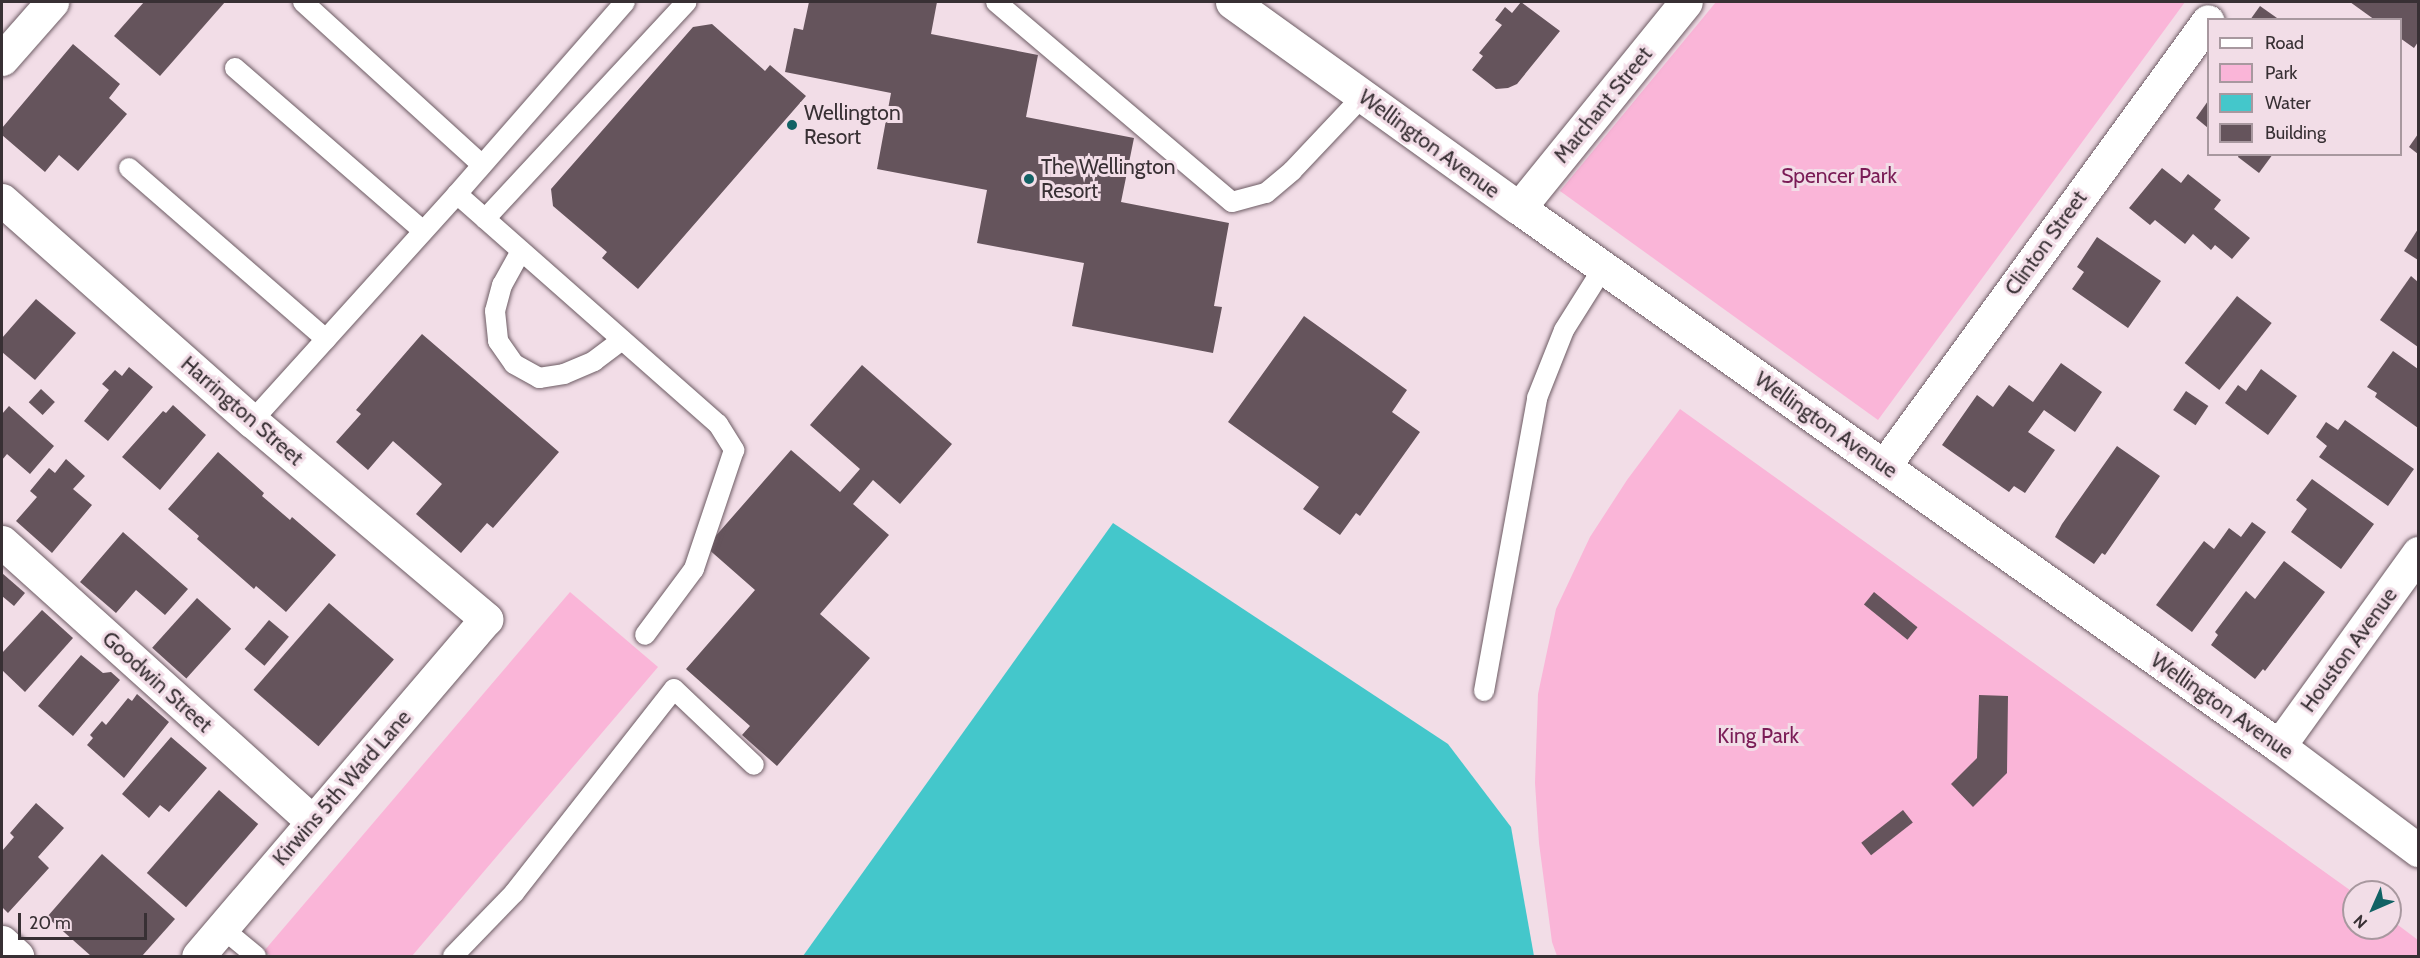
<!DOCTYPE html>
<html>
<head>
<meta charset="utf-8">
<style>
	body { margin:0 }
	#map { position:relative; width:2420px; height:958px; overflow:hidden; background:#f2dde7; font-family:Cabin,sans-serif }
	div>[style] { position:absolute }
	.green>* { inset:0; background:#fab5d8 }
	.water>* { inset:0; background:#44c7cb }
	.building>* { inset:0; background:#65545c; transform-origin:0 0 }
	.roads { filter:drop-shadow(0 0 2px #6d5c64) drop-shadow(0 0 2px #6d5c64) }
	.service>* { height:20px; margin:-10px; padding:0 10px; transform-origin:10px; border-radius:10px; background:#fff }
	.minor>* { height:33px; margin:-16.5px; padding:0 16.5px; transform-origin:16.5px; border-radius:16.5px; background:#fff }
	.secondary>* { height:33px; margin:-16.5px; padding:0 16.5px; transform-origin:16.5px; border-radius:16.5px; background:#fff }
	.dots>* { width:16px; height:16px; translate:-50% -50%; box-sizing:border-box; border:3px solid #f2dde7; border-radius:50% }
	span { translate:-50% -50%; white-space:nowrap; text-align:center; line-height:1.15; -webkit-text-stroke:6px #f2dde7; paint-order:stroke }
	.street-label { font-size:21px; color:#383034 }
	.poi-label { font-size:21px; color:#383034 }
	.left { translate:0 -50%; text-align:left }
	.park-label { font-size:21px; color:#7a1c56 }
	.frame { position:absolute; inset:0; border:3px solid #383034; pointer-events:none }
	.legend { position:absolute; left:2207px; top:18px; width:195px; height:138px; box-sizing:border-box; background:#f2dde7; border:2px solid #a8989f; margin:0; padding:8px 10px; list-style:none; font-size:18px; color:#383034 }
	.legend li { display:flex; align-items:center; gap:12px; height:30px }
	.legend b { width:30px; border:2px solid #a8989f }
	.north { position:absolute; left:2342px; top:880px; width:60px; height:60px; box-sizing:border-box; background:#f2dde7; border:2px solid #a8989f; border-radius:50%; rotate:225deg; font-size:16px; font-weight:700; line-height:24px; text-align:center; color:#383034 }
	.north::after { content:''; display:block; margin:auto; width:21px; height:27px; background:#126265; clip-path:polygon(50% 0,100% 100%,50% 72%,0 100%) }
	.scale { position:absolute; left:18px; top:913px; width:129px; height:27px; box-sizing:border-box; border:3px solid #383034; border-top:0; padding-left:8px; font-size:18px; line-height:21px; white-space:nowrap; color:#383034; -webkit-text-stroke:4px #f2dde7; paint-order:stroke }
</style>
</head>
<body>
<div id="map">
	<div class="green">
		<i style="clip-path:polygon(1716px 2px,2185px 2px,1878px 420px,1560px 191px)"></i>
		<i style="clip-path:polygon(1680px 409px,2354px 893px,2354px 928px,2390px 928px,2390px 919px,2418px 940px,2418px 956px,1557px 956px,1552px 942px,1539px 843px,1535px 783px,1538px 694px,1556px 609px,1590px 537px,1627px 480px)"></i>
		<i style="clip-path:polygon(570px 592px,658px 667px,412px 956px,271px 956px,264px 951px)"></i>
	</div>
	<div class="water">
		<i style="clip-path:polygon(1113px 523px,1448px 744px,1511px 827px,1534px 956px,803px 956px)"></i>
	</div>
	<div class="building">
		<i style="clip-path:polygon(144px 2px,225px 2px,160px 76px,114px 36px)"></i>
		<i style="clip-path:polygon(809px 2px,937px 2px,931px 34px,1038px 55px,1026px 117px,1134px 138px,1121px 202px,1229px 223px,1214px 306px,1222px 307px,1213px 353px,1072px 326px,1084px 263px,977px 243px,987px 190px,877px 169px,891px 93px,785px 72px,794px 28px,803px 30px)"></i>
		<i style="clip-path:polygon(1521px 2px,1560px 31px,1517px 84px,1508px 88px,1496px 89px,1472px 70px,1483px 56px,1479px 53px,1502px 25px,1495px 20px,1505px 7px,1512px 13px)"></i>
		<i style="clip-path:polygon(2350px 2px,2418px 2px,2418px 42px,2414px 48px,2400px 38px,2400px 20px,2375px 20px)"></i>
		<i style="clip-path:polygon(2260px 6px,2277px 18px,2276px 20px,2250px 20px)"></i>
		<i style="clip-path:polygon(712px 24px,765px 71px,770px 65px,806px 96px,638px 289px,602px 258px,607px 252px,553px 206px,551px 189px,693px 27px)"></i>
		<i style="clip-path:polygon(73px 44px,120px 84px,109px 98px,127px 114px,78px 171px,59px 155px,45px 172px,2px 135px,2px 128px)"></i>
		<i style="clip-path:polygon(2208px 101px,2208px 128px,2196px 118px)"></i>
		<i style="clip-path:polygon(2418px 134px,2418px 154px,2409px 147px)"></i>
		<i style="clip-path:polygon(2239px 154px,2273px 154px,2259px 173px,2238px 157px)"></i>
		<i style="clip-path:polygon(2162px 168px,2181px 183px,2188px 174px,2221px 200px,2214px 209px,2250px 238px,2232px 259px,2215px 245px,2211px 250px,2193px 234px,2185px 244px,2155px 220px,2150px 225px,2129px 208px)"></i>
		<i style="clip-path:polygon(2418px 229px,2418px 260px,2404px 251px)"></i>
		<i style="clip-path:polygon(2097px 237px,2161px 281px,2128px 328px,2072px 289px,2084px 272px,2077px 267px)"></i>
		<i style="clip-path:polygon(2411px 276px,2418px 282px,2418px 347px,2380px 320px)"></i>
		<i style="left:2237px;top:296px;width:44px;height:85px;rotate:38deg"></i>
		<i style="clip-path:polygon(36px 299px,76px 333px,35px 380px,2px 352px,2px 338px)"></i>
		<i style="clip-path:polygon(1304px 316px,1407px 390px,1392px 412px,1420px 432px,1360px 516px,1356px 513px,1340px 535px,1303px 509px,1319px 487px,1228px 422px)"></i>
		<i style="clip-path:polygon(422px 334px,559px 452px,493px 528px,487px 523px,461px 553px,416px 514px,442px 484px,393px 441px,368px 470px,336px 442px,361px 414px,356px 410px)"></i>
		<i style="clip-path:polygon(2393px 351px,2418px 369px,2418px 428px,2375px 397px,2377px 393px,2367px 387px)"></i>
		<i style="clip-path:polygon(2061px 363px,2102px 392px,2075px 432px,2044px 410px,2028px 432px,2055px 450px,2025px 493px,2014px 486px,2009px 492px,1942px 445px,1977px 395px,1993px 407px,2009px 385px,2033px 402px)"></i>
		<i style="clip-path:polygon(862px 365px,952px 444px,900px 504px,873px 480px,853px 504px,889px 535px,820px 614px,870px 658px,777px 766px,742px 735px,750px 726px,686px 669px,755px 590px,706px 547px,791px 450px,840px 492px,860px 469px,810px 425px)"></i>
		<i style="clip-path:polygon(129px 367px,153px 387px,108px 441px,84px 421px,109px 390px,102px 384px,115px 370px,122px 376px)"></i>
		<i style="clip-path:polygon(2261px 369px,2297px 396px,2268px 435px,2225px 403px,2238px 385px,2246px 391px)"></i>
		<i style="left:41px;top:389px;width:19px;height:18px;rotate:43deg"></i>
		<i style="left:2186px;top:391px;width:27px;height:23px;rotate:34deg"></i>
		<i style="clip-path:polygon(173px 405px,206px 435px,160px 490px,122px 457px,163px 411px,166px 413px)"></i>
		<i style="clip-path:polygon(9px 406px,54px 446px,30px 474px,7px 454px,2px 460px,2px 414px)"></i>
		<i style="clip-path:polygon(2345px 420px,2414px 469px,2388px 506px,2319px 457px,2327px 446px,2316px 437px,2326px 422px,2338px 430px)"></i>
		<i style="clip-path:polygon(2117px 446px,2160px 476px,2105px 555px,2102px 553px,2094px 564px,2055px 537px,2062px 524px)"></i>
		<i style="clip-path:polygon(218px 452px,264px 493px,262px 496px,290px 520px,292px 517px,336px 555px,286px 612px,256px 586px,254px 589px,197px 539px,199px 536px,168px 509px)"></i>
		<i style="clip-path:polygon(66px 459px,85px 476px,73px 489px,92px 505px,52px 553px,16px 521px,37px 497px,30px 491px,49px 468px,55px 473px)"></i>
		<i style="clip-path:polygon(2312px 479px,2374px 524px,2341px 569px,2291px 532px,2307px 509px,2296px 500px)"></i>
		<i style="clip-path:polygon(2252px 522px,2266px 532px,2192px 632px,2156px 605px,2204px 541px,2214px 549px,2229px 528px,2241px 537px)"></i>
		<i style="clip-path:polygon(123px 532px,188px 589px,165px 615px,136px 590px,116px 613px,80px 582px)"></i>
		<i style="clip-path:polygon(2284px 561px,2325px 592px,2265px 671px,2263px 669px,2255px 679px,2211px 645px,2218px 635px,2215px 632px,2246px 591px,2255px 599px)"></i>
		<i style="clip-path:polygon(2px 573px,25px 593px,14px 606px,2px 596px)"></i>
		<i style="left:1874px;top:592px;width:56px;height:16px;rotate:39deg"></i>
		<i style="left:197px;top:598px;width:46px;height:67px;rotate:42deg"></i>
		<i style="left:329px;top:603px;width:86px;height:115px;rotate:41deg"></i>
		<i style="clip-path:polygon(42px 610px,73px 638px,25px 692px,2px 670px,2px 653px)"></i>
		<i style="left:269px;top:620px;width:26px;height:38px;rotate:40deg"></i>
		<i style="clip-path:polygon(81px 655px,103px 673px,111px 672px,120px 680px,73px 736px,38px 706px)"></i>
		<i style="clip-path:polygon(137px 694px,169px 722px,124px 778px,87px 745px,93px 738px,90px 735px,102px 721px,106px 725px,128px 698px,132px 701px)"></i>
		<i style="clip-path:polygon(1979px 695px,2008px 696px,2007px 773px,1973px 807px,1951px 784px,1977px 758px)"></i>
		<i style="clip-path:polygon(171px 737px,207px 768px,169px 812px,160px 805px,149px 818px,122px 794px)"></i>
		<i style="left:219px;top:790px;width:52px;height:110px;rotate:41deg"></i>
		<i style="clip-path:polygon(36px 803px,64px 828px,38px 857px,49px 868px,8px 913px,2px 907px,2px 851px,14px 837px,10px 833px)"></i>
		<i style="left:1903px;top:810px;width:16px;height:53px;rotate:52deg"></i>
		<i style="clip-path:polygon(102px 854px,175px 919px,142px 956px,91px 956px,47px 917px)"></i>
	</div>
	<div class="roads">
		<div class="service">
			<i style="left:303px;top:2px;width:242px;rotate:42.3deg"></i>
			<i style="left:996px;top:2px;width:309px;rotate:40.3deg"></i>
			<i style="left:1232px;top:202px;width:35px;rotate:-15deg"></i>
			<i style="left:1266px;top:193px;width:34px;rotate:-40deg"></i>
			<i style="left:1292px;top:171px;width:103px;rotate:-46.6deg"></i>
			<i style="left:235px;top:68px;width:249px;rotate:40.9deg"></i>
			<i style="left:129px;top:168px;width:261px;rotate:41deg"></i>
			<i style="left:457px;top:194px;width:348px;rotate:41.4deg"></i>
			<i style="left:718px;top:424px;width:31px;rotate:58deg"></i>
			<i style="left:734px;top:450px;width:126px;rotate:108.6deg"></i>
			<i style="left:694px;top:569px;width:82px;rotate:126.6deg"></i>
			<i style="left:485px;top:219px;width:296px;rotate:-47.1deg"></i>
			<i style="left:521px;top:251px;width:39px;rotate:119deg"></i>
			<i style="left:502px;top:285px;width:27px;rotate:105deg"></i>
			<i style="left:495px;top:311px;width:30px;rotate:84deg"></i>
			<i style="left:498px;top:341px;width:28px;rotate:55deg"></i>
			<i style="left:514px;top:364px;width:29px;rotate:29deg"></i>
			<i style="left:539px;top:378px;width:25px;rotate:-9deg"></i>
			<i style="left:564px;top:374px;width:33px;rotate:-23deg"></i>
			<i style="left:594px;top:361px;width:35px;rotate:-37deg"></i>
			<i style="left:252px;top:421px;width:306px;rotate:-47.9deg"></i>
			<i style="left:457px;top:194px;width:255px;rotate:-48.8deg"></i>
			<i style="left:1484px;top:691px;width:298px;rotate:-79.7deg"></i>
			<i style="left:1537px;top:398px;width:73px;rotate:-68.3deg"></i>
			<i style="left:1564px;top:330px;width:73px;rotate:-57.8deg"></i>
			<i style="left:222px;top:928px;width:44px;rotate:39.5deg"></i>
			<i style="left:453px;top:956px;width:88px;rotate:-45.9deg"></i>
			<i style="left:514px;top:893px;width:259px;rotate:-51.9deg"></i>
			<i style="left:674px;top:689px;width:110px;rotate:43.5deg"></i>
		</div>
		<div class="minor">
			<i style="left:2px;top:200px;width:334px;rotate:41.5deg"></i>
			<i style="left:252px;top:421px;width:307px;rotate:40.2deg"></i>
			<i style="left:486px;top:619px;width:443px;rotate:130.5deg"></i>
			<i style="left:1519px;top:208px;width:265px;rotate:-51deg"></i>
			<i style="left:1884px;top:466px;width:550px;rotate:-53.94deg"></i>
			<i style="left:2px;top:542px;width:418px;rotate:42deg"></i>
			<i style="left:2279px;top:746px;width:238px;rotate:-54.2deg"></i>
			<i style="left:2px;top:942px;width:21px;rotate:43deg"></i>
		</div>
		<div class="secondary">
			<i style="left:1232px;top:2px;width:353px;rotate:35.7deg"></i>
			<i style="left:1519px;top:208px;width:931px;rotate:35.29deg"></i>
			<i style="left:2279px;top:746px;width:174px;rotate:36.8deg"></i>
			<i style="left:2px;top:59px;width:76px;rotate:-48.7deg"></i>
		</div>
	</div>
	<div class="dots">
		<i style="left:792px;top:125px;background:#126265"></i>
		<i style="left:1029px;top:179px;background:#126265"></i>
	</div>
	<div class="street-label">
		<span style="left:1603px;top:105px;rotate:-51deg">Marchant Street</span>
		<span style="left:1429px;top:144px;rotate:36deg">Wellington Avenue</span>
		<span style="left:2046px;top:243px;rotate:-54deg">Clinton Street</span>
		<span style="left:242px;top:411px;rotate:41deg">Harrington Street</span>
		<span style="left:1826px;top:425px;rotate:35deg">Wellington Avenue</span>
		<span style="left:2349px;top:650px;rotate:-54deg">Houston Avenue</span>
		<span style="left:157px;top:682px;rotate:42deg">Goodwin Street</span>
		<span style="left:2222px;top:706px;rotate:35deg">Wellington Avenue</span>
		<span style="left:342px;top:788px;rotate:-49deg">Kirwins 5th Ward Lane</span>
	</div>
	<div class="poi-label">
		<span class="left" style="left:804px;top:125px">Wellington<br>Resort</span>
		<span class="left" style="left:1041px;top:179px">The Wellington<br>Resort</span>
	</div>
	<div class="park-label">
		<span style="left:1839px;top:176px">Spencer Park</span>
		<span style="left:1758px;top:736px">King Park</span>
	</div>
	<div class="frame"></div>
	<ul class="legend">
	<li><b style="height:8px;background:#fff"></b>Road</li>
	<li><b style="height:16px;background:#fab5d8"></b>Park</li>
	<li><b style="height:16px;background:#44c7cb"></b>Water</li>
	<li><b style="height:16px;background:#65545c"></b>Building</li>
	</ul>
	<div class="north">N</div>
	<div class="scale">20 m</div>
</div>
</body>
</html>
